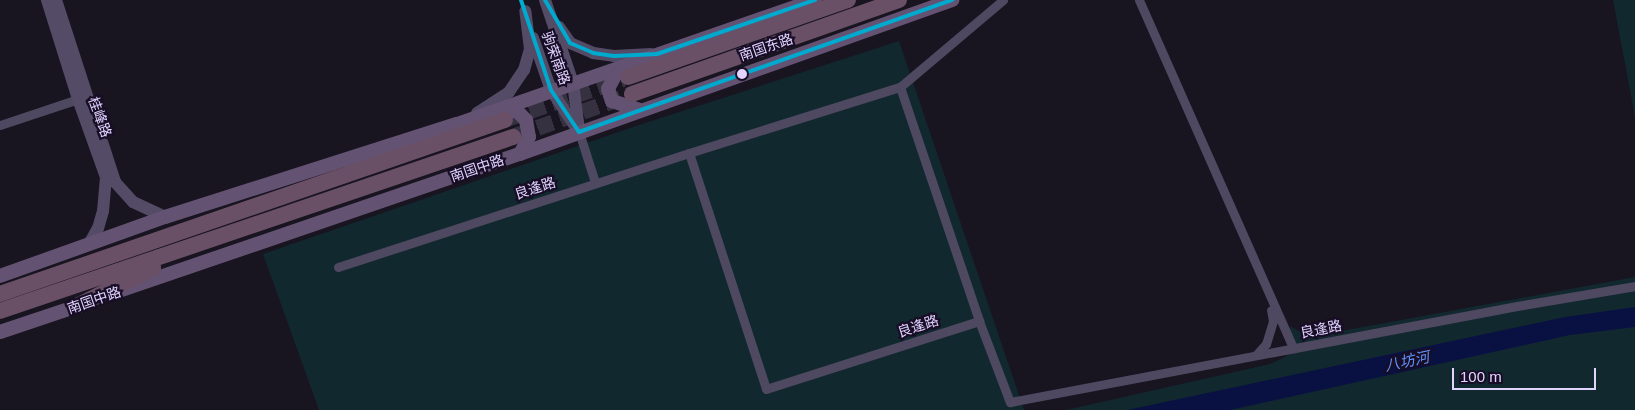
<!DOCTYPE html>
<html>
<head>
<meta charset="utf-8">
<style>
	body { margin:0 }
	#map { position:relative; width:1635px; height:410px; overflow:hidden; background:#181420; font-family:Helvetica,"Noto Sans SC",sans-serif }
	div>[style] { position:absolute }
	.green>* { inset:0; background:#12282f }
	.water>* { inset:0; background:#091143 }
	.highway-tunnel>* { height:16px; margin-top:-8px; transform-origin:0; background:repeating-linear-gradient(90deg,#363141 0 16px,transparent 0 24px) }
	.street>* { height:9px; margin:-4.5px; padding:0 4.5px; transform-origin:4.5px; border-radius:4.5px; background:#4e4861 }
	.secondary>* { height:12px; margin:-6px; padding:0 6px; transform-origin:6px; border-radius:6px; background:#544b67 }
	.primary>* { height:14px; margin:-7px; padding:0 7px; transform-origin:7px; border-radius:7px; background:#645272 }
	.highway>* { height:16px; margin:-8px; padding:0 8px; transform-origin:8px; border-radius:8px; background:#6a5066 }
	.bus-1>* { height:4px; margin:-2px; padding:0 2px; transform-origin:2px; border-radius:2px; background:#00a9ce }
	.dots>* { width:14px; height:14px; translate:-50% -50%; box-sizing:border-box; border:2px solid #170e26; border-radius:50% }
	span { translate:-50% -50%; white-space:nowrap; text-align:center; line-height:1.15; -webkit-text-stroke:4.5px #170e26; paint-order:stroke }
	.street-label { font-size:14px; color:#e2d3ff }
	.water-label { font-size:15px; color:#6194ff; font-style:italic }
	.scale { position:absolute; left:1452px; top:368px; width:144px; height:22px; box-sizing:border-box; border:2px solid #e2d3ff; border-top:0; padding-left:6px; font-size:15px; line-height:18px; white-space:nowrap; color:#e2d3ff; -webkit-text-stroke:4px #170e26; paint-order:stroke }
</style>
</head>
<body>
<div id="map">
	<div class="green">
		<i style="clip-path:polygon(1613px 0,1635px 0,1635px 117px)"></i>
		<i style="clip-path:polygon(899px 41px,1024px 410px,319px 410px,263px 254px,636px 126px)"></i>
		<i style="clip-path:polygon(1635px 277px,1635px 410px,1066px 410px,1270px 364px,1287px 356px,1290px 326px,1309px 337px)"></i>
	</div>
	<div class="water">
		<i style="clip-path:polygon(1635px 307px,1635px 327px,1570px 335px,1230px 410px,1127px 410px,1565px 317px)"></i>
	</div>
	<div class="highway-tunnel">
		<i style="left:507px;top:119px;width:123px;rotate:-19deg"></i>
		<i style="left:515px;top:136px;width:124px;rotate:-19.7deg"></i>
	</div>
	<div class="street">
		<i style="left:1139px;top:0;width:381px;rotate:66.1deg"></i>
		<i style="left:900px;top:87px;width:247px;rotate:71.3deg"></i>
		<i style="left:0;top:125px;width:82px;rotate:-18.4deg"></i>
		<i style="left:579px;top:132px;width:52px;rotate:72.3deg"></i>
		<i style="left:689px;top:153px;width:221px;rotate:-17.4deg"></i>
		<i style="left:900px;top:87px;width:135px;rotate:-40.2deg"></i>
		<i style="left:338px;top:267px;width:369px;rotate:-18deg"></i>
		<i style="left:689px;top:153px;width:248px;rotate:71.9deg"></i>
		<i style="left:766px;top:389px;width:224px;rotate:-17.7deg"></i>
		<i style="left:979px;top:321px;width:87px;rotate:69.1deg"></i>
		<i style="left:1010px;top:402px;width:516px;rotate:-10.72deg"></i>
		<i style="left:1517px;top:306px;width:120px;rotate:-9.6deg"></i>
		<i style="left:1256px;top:355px;width:15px;rotate:-48deg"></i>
		<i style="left:1266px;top:344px;width:24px;rotate:-73deg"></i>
		<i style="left:1273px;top:321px;width:11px;rotate:-100deg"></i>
	</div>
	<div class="secondary">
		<i style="left:47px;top:0;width:104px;rotate:72.6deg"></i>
		<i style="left:78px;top:99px;width:83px;rotate:70.3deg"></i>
		<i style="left:106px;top:177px;width:34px;rotate:95deg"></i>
		<i style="left:103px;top:211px;width:18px;rotate:106deg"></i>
		<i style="left:98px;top:228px;width:18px;rotate:119deg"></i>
		<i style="left:56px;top:0;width:191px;rotate:72deg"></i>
		<i style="left:115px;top:182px;width:27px;rotate:48deg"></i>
		<i style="left:133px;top:202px;width:35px;rotate:25deg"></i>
		<i style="left:545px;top:0;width:88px;rotate:71.4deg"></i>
		<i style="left:573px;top:83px;width:47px;rotate:82.7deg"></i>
		<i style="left:559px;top:27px;width:19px;rotate:55deg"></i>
		<i style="left:570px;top:43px;width:25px;rotate:23deg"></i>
		<i style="left:593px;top:53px;width:21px;rotate:8deg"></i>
		<i style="left:614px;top:56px;width:37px;rotate:-3deg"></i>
		<i style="left:533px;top:38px;width:55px;rotate:70.9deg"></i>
		<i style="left:551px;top:90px;width:50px;rotate:56.3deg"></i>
		<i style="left:477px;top:113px;width:38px;rotate:-33deg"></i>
		<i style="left:509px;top:92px;width:27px;rotate:-56deg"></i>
		<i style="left:524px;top:70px;width:22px;rotate:-74deg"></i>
		<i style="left:530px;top:49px;width:38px;rotate:-97deg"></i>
	</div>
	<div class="primary">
		<i style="left:625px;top:68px;width:9px;rotate:153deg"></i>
		<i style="left:617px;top:72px;width:19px;rotate:118deg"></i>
		<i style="left:608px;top:89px;width:13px;rotate:72deg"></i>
		<i style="left:612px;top:101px;width:29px;rotate:18deg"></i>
		<i style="left:502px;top:112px;width:15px;rotate:-4deg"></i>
		<i style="left:517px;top:111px;width:13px;rotate:45deg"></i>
		<i style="left:526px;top:120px;width:17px;rotate:80deg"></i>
		<i style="left:529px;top:137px;width:19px;rotate:118deg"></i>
		<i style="left:0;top:276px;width:175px;rotate:-19.7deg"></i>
		<i style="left:165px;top:217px;width:306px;rotate:-17.7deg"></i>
		<i style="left:457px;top:124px;width:379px;rotate:-19.1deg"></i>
		<i style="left:119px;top:291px;width:424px;rotate:-18.9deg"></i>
		<i style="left:520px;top:154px;width:459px;rotate:-19.6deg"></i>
		<i style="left:0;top:332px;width:94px;rotate:-18.6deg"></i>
	</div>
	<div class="highway">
		<i style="left:628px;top:77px;width:233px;rotate:-19.3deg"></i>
		<i style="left:632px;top:94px;width:283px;rotate:-19.4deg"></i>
		<i style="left:0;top:294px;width:534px;rotate:-19.01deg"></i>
		<i style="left:79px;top:305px;width:83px;rotate:-26.6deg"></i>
		<i style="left:0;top:311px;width:542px;rotate:-18.74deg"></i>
	</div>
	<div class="bus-1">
		<i style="left:521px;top:0;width:95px;rotate:71.6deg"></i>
		<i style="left:551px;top:90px;width:50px;rotate:56.3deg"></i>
		<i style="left:579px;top:132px;width:396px;rotate:-19.5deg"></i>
		<i style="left:545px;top:0;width:50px;rotate:59.8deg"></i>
		<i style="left:570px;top:43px;width:25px;rotate:23deg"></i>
		<i style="left:593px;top:53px;width:21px;rotate:8deg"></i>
		<i style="left:614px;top:56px;width:43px;rotate:-2.7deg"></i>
		<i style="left:657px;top:54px;width:167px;rotate:-18.9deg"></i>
	</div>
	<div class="dots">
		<i style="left:742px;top:74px;background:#e2d3ff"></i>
	</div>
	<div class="street-label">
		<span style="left:766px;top:47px;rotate:-19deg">南国东路</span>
		<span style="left:556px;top:58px;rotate:70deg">驹荣南路</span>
		<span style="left:100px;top:117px;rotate:70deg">桂峰路</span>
		<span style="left:477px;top:168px;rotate:-19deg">南国中路</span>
		<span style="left:535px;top:188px;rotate:-18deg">良逢路</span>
		<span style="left:94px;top:300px;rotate:-19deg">南国中路</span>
		<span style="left:918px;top:326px;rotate:-18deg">良逢路</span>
		<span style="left:1321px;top:329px;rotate:-11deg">良逢路</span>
	</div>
	<div class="water-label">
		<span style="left:1407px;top:361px;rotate:-12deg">八坊河</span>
	</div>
	<div class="scale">100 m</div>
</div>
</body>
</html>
